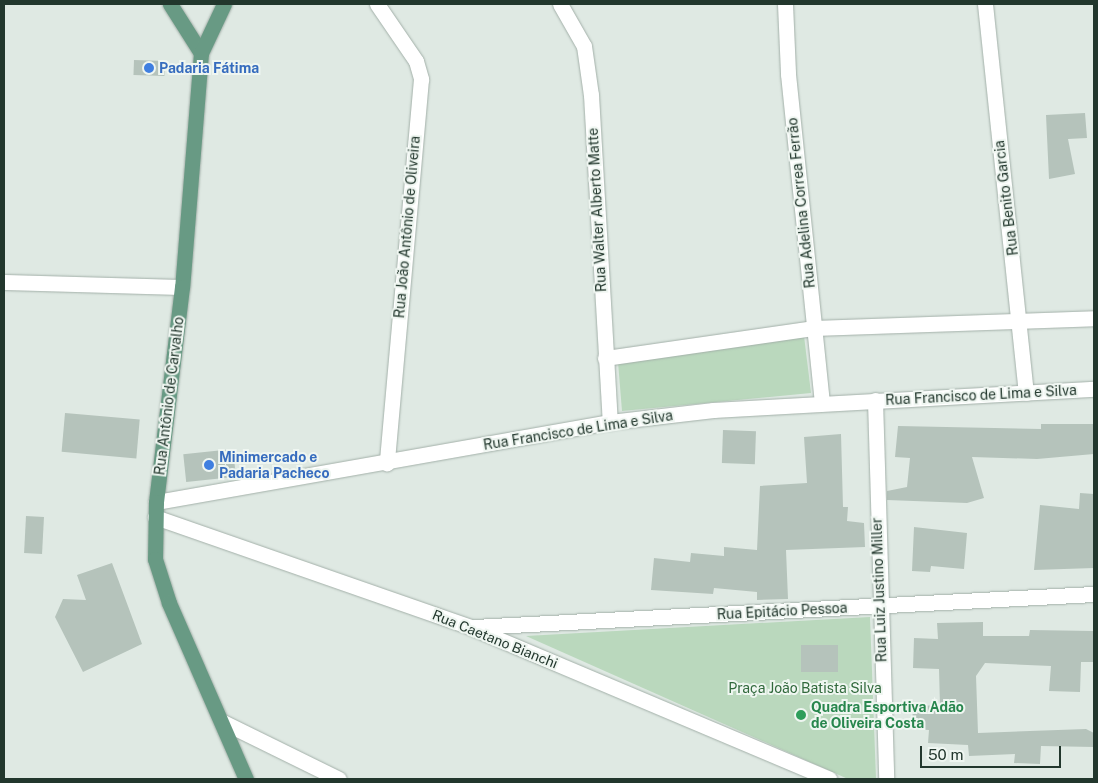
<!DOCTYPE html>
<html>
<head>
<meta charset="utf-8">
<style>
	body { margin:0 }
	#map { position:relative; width:1098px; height:783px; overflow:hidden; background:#dfe9e3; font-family:"Public Sans",sans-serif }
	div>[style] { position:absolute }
	.green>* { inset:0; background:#bad8bd }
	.building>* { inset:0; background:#b5c3bb; transform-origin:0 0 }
	.roads { filter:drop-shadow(0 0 1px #a3b0a9) drop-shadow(0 0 1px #a3b0a9) }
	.minor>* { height:15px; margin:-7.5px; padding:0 7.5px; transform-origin:7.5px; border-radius:7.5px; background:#fff }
	.major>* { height:15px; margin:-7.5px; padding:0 7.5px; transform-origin:7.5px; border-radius:7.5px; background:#689a84 }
	.dots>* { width:14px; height:14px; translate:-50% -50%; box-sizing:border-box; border:2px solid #eff6f1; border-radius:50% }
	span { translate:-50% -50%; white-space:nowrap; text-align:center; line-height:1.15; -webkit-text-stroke:4px #eff6f1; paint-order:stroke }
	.shop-label { font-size:14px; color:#366cbe; font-weight:700 }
	.left { translate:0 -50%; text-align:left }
	.street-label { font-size:14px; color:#22372d }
	.park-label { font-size:14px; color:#31693c }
	.leisure-label { font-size:14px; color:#27864d; font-weight:700 }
	.frame { position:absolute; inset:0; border:5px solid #22372d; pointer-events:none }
	.scale { position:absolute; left:920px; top:746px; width:141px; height:22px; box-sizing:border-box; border:2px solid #22372d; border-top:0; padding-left:6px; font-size:15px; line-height:18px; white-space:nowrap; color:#22372d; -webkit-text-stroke:4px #eff6f1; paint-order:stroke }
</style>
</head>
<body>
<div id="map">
	<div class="green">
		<i style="clip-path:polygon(804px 336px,811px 393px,622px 411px,618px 362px)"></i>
		<i style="clip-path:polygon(870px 617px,876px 779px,848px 779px,526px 636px)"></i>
	</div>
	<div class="building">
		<i style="left:134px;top:60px;width:31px;height:15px;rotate:2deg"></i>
		<i style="clip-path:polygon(1085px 113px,1087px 138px,1068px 139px,1075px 174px,1049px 179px,1046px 115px)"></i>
		<i style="left:65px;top:413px;width:75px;height:39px;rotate:5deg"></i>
		<i style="clip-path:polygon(1041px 424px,1094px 424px,1094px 454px,1037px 459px,972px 457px,984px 498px,967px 503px,887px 500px,887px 491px,907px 487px,910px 458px,895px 457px,898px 426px,1041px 429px)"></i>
		<i style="left:723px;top:430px;width:33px;height:33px;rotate:2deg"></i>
		<i style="clip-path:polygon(841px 434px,843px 507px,848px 507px,847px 521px,864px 523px,865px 547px,786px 550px,788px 599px,757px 600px,757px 592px,714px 588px,713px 594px,651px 590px,654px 558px,690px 562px,691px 553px,724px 556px,724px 547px,757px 550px,760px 486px,807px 483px,804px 437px)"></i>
		<i style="left:233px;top:449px;width:28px;height:50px;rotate:84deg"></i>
		<i style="clip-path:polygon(1080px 493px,1094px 494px,1094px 568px,1034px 570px,1040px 505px,1079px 509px)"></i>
		<i style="left:26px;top:516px;width:18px;height:37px;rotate:3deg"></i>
		<i style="clip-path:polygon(914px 527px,967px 533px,964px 569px,931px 566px,930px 572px,912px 571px)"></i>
		<i style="clip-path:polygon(112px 563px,142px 644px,83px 672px,55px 617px,63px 599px,86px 600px,77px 575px)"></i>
		<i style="clip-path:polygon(983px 622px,983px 636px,1029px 636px,1030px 630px,1094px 631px,1094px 662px,1081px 662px,1080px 692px,1049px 691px,1051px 666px,985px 663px,976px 676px,978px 733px,1086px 729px,1094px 733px,1094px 747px,1041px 746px,1040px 764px,1014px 763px,1015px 754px,969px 756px,968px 745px,928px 743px,929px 730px,912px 729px,913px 705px,940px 706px,939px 669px,913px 668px,914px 638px,938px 639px,937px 623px)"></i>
		<i style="left:801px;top:645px;width:37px;height:27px"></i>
	</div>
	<div class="roads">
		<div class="minor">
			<i style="left:377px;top:4px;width:69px;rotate:55.6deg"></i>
			<i style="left:416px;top:61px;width:19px;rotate:74deg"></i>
			<i style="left:421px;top:79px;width:386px;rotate:95.1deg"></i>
			<i style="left:560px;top:4px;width:48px;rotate:60.3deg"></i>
			<i style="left:584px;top:46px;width:49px;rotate:81.9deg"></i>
			<i style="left:591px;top:95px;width:328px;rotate:86.7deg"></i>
			<i style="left:785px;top:4px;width:70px;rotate:87.5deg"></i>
			<i style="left:788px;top:74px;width:331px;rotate:84.1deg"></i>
			<i style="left:985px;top:4px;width:391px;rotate:84deg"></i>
			<i style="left:4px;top:282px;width:178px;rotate:1.6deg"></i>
			<i style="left:605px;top:358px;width:211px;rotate:-8.2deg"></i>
			<i style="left:814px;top:328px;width:280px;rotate:-2deg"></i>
			<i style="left:875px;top:400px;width:379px;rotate:88.3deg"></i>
			<i style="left:156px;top:502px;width:461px;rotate:-10deg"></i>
			<i style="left:610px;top:422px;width:104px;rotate:-6.6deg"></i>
			<i style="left:713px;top:410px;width:382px;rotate:-3.2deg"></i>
			<i style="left:155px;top:517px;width:334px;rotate:19.2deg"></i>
			<i style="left:470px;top:627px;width:390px;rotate:22.9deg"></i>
			<i style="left:474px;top:627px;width:621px;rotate:-3.05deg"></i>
			<i style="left:223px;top:722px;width:129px;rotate:26.2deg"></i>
		</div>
		<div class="major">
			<i style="left:170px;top:4px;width:58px;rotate:57.7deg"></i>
			<i style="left:201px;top:53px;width:235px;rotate:94.6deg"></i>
			<i style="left:182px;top:287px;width:217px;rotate:96.9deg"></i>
			<i style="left:156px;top:502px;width:57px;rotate:91deg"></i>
			<i style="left:155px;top:559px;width:46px;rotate:72.3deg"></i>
			<i style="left:169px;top:603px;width:192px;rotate:66.4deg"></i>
			<i style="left:201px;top:53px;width:54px;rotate:-64.9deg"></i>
		</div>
	</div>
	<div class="dots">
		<i style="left:149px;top:68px;background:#3f7fe0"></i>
		<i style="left:209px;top:465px;background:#3f7fe0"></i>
		<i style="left:801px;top:715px;background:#2e9e5b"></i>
	</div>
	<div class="shop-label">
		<span class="left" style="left:159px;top:68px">Padaria Fátima</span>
		<span class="left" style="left:219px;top:465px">Minimercado e<br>Padaria Pacheco</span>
	</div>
	<div class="street-label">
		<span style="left:1006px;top:198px;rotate:-97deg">Rua Benito Garcia</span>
		<span style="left:801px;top:203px;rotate:-96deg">Rua Adelina Correa Ferrão</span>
		<span style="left:597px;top:210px;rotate:-93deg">Rua Walter Alberto Matte</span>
		<span style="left:407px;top:227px;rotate:-85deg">Rua João Antônio de Oliveira</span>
		<span style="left:981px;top:395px;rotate:-3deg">Rua Francisco de Lima e Silva</span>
		<span style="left:169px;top:396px;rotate:-83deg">Rua Antônio de Carvalho</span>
		<span style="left:578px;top:430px;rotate:-9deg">Rua Francisco de Lima e Silva</span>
		<span style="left:879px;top:590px;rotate:-92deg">Rua Luiz Justino Miller</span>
		<span style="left:782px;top:611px;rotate:-3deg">Rua Epitácio Pessoa</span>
		<span style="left:495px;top:639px;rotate:22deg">Rua Caetano Bianchi</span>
	</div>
	<div class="park-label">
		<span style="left:805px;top:688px">Praça João Batista Silva</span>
	</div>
	<div class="leisure-label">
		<span class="left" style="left:811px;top:715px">Quadra Esportiva Adão<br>de Oliveira Costa</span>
	</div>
	<div class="frame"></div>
	<div class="scale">50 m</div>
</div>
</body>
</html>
